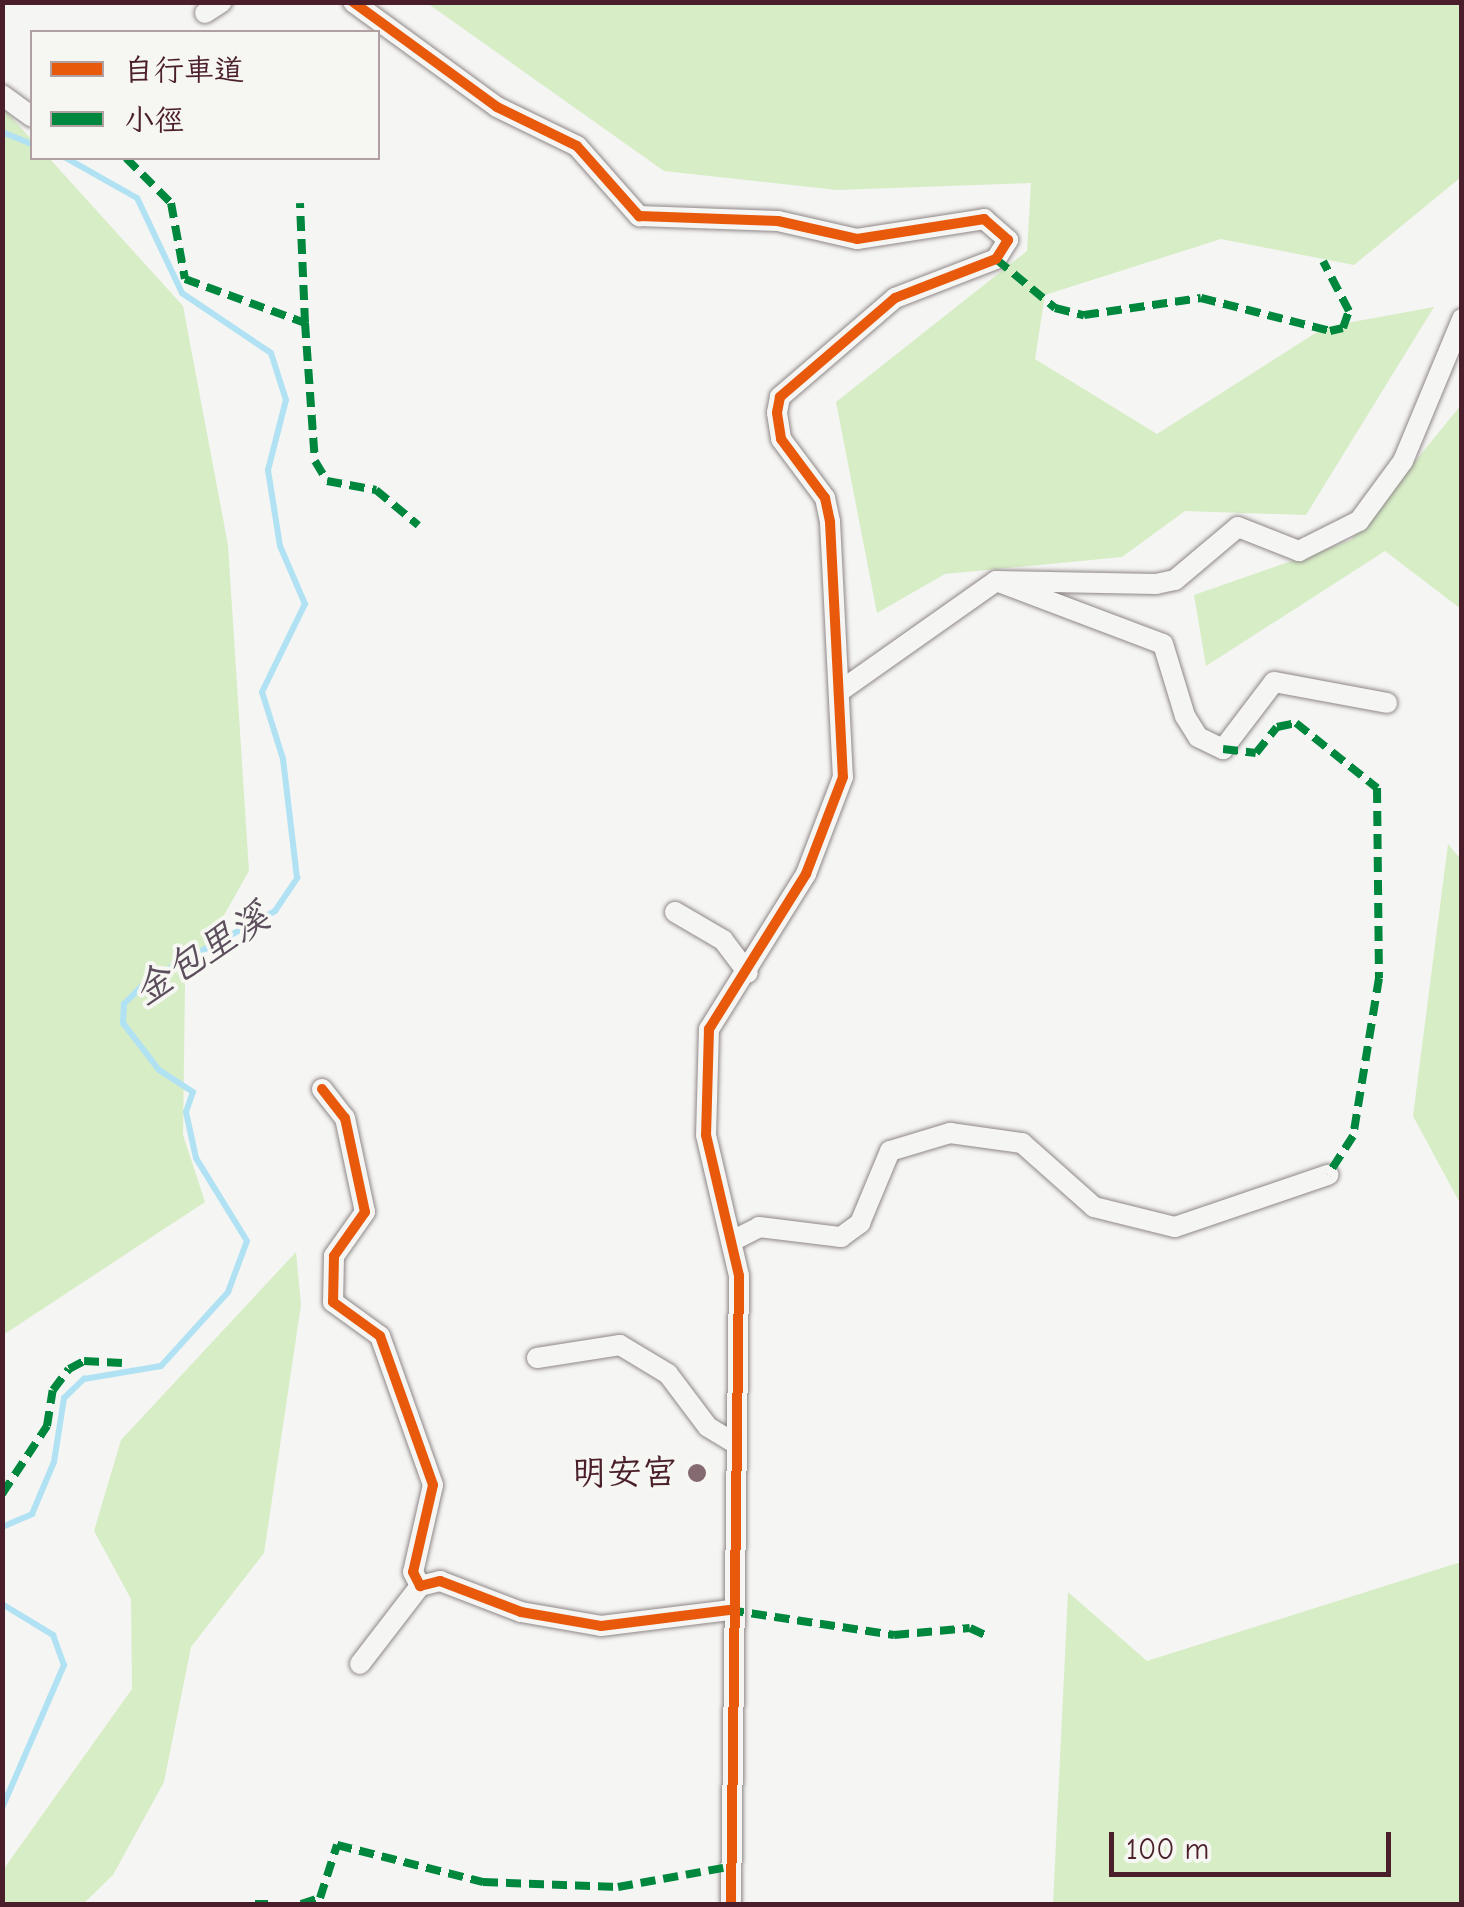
<!DOCTYPE html>
<html>
<head>
<meta charset="utf-8">
<style>
	body { margin:0 }
	#map { position:relative; width:1464px; height:1907px; overflow:hidden; background:#f5f5f3; font-family:"Comic Neue","LXGW WenKai TC",sans-serif }
	div>[style] { position:absolute }
	.green>* { inset:0; background:#d7edc6 }
	.stream>* { height:6px; margin:-3px; padding:0 3px; transform-origin:3px; border-radius:3px; background:#b0e2f4 }
	.roads { filter:drop-shadow(0 0 2px #8f8788) drop-shadow(0 0 2px #8f8788) }
	.minor>* { height:20px; margin:-10px; padding:0 10px; transform-origin:10px; border-radius:10px; background:#f5f5f3 }
	.quiet>* { height:8px; margin-top:-4px; transform-origin:0; background:repeating-linear-gradient(90deg,#00873e 0 15px,transparent 0 23px) }
	.cycleway>* { height:10px; margin:-5px; padding:0 5px; transform-origin:5px; border-radius:5px; background:#e8590c }
	.dots>* { width:28px; height:28px; translate:-50% -50%; box-sizing:border-box; border:5px solid #f6f6f2; border-radius:50% }
	span { translate:-50% -50%; white-space:nowrap; text-align:center; line-height:1.15; -webkit-text-stroke:8px #f6f6f2; paint-order:stroke }
	.poi-label { font-size:35px; color:#4a1f2b }
	.right { translate:-100% -50%; text-align:right }
	.water-label { font-size:38px; color:#5c4e5d; font-style:italic }
	.frame { position:absolute; inset:0; border:5px solid #4a1f2b; pointer-events:none }
	.legend { position:absolute; left:30px; top:30px; width:350px; height:130px; box-sizing:border-box; background:#f6f6f2; border:2px solid #b1a0a2; margin:0; padding:12px 18px; list-style:none; font-size:30px; color:#4a1f2b }
	.legend li { display:flex; align-items:center; gap:20px; height:50px }
	.legend b { width:50px; border:2px solid #b1a0a2 }
	.scale { position:absolute; left:1109px; top:1832px; width:282px; height:45px; box-sizing:border-box; border:5px solid #4a1f2b; border-top:0; padding-left:12px; font-size:30px; line-height:35px; white-space:nowrap; color:#4a1f2b; -webkit-text-stroke:8px #f6f6f2; paint-order:stroke }
</style>
</head>
<body>
<div id="map">
	<div class="green">
		<i style="clip-path:polygon(427px 3px,1461px 3px,1461px 177px,1354px 265px,1221px 239px,1045px 295px,1035px 359px,1157px 434px,1325px 327px,1434px 307px,1306px 515px,1185px 511px,1122px 557px,945px 574px,877px 613px,836px 402px,1027px 251px,1031px 183px,837px 190px,664px 171px)"></i>
		<i style="clip-path:polygon(2px 107px,32px 140px,32px 158px,49px 158px,183px 306px,228px 545px,249px 871px,185px 984px,183px 1135px,205px 1202px,3px 1335px)"></i>
		<i style="clip-path:polygon(1461px 405px,1461px 609px,1385px 551px,1206px 666px,1194px 595px,1351px 540px)"></i>
		<i style="clip-path:polygon(1448px 844px,1462px 861px,1461px 1205px,1413px 1116px)"></i>
		<i style="clip-path:polygon(296px 1252px,301px 1305px,264px 1553px,191px 1647px,164px 1782px,113px 1875px,83px 1904px,3px 1904px,3px 1870px,132px 1689px,131px 1599px,94px 1531px,121px 1440px)"></i>
		<i style="clip-path:polygon(1461px 1562px,1461px 1904px,1053px 1904px,1068px 1592px,1147px 1661px)"></i>
	</div>
	<div class="stream">
		<i style="left:2px;top:132px;width:32px;rotate:22deg"></i>
		<i style="left:2px;top:1527px;width:33px;rotate:-23deg"></i>
		<i style="left:32px;top:1514px;width:56px;rotate:-67.1deg"></i>
		<i style="left:54px;top:1462px;width:65px;rotate:-81.1deg"></i>
		<i style="left:64px;top:1398px;width:28px;rotate:-44deg"></i>
		<i style="left:84px;top:1379px;width:78px;rotate:-9.6deg"></i>
		<i style="left:161px;top:1366px;width:100px;rotate:-47.8deg"></i>
		<i style="left:228px;top:1292px;width:54px;rotate:-69.6deg"></i>
		<i style="left:247px;top:1241px;width:97px;rotate:-121.6deg"></i>
		<i style="left:196px;top:1158px;width:47px;rotate:-102.3deg"></i>
		<i style="left:186px;top:1112px;width:21px;rotate:-71deg"></i>
		<i style="left:193px;top:1092px;width:40px;rotate:-147.1deg"></i>
		<i style="left:159px;top:1070px;width:59px;rotate:-127.5deg"></i>
		<i style="left:123px;top:1023px;width:19px;rotate:-87deg"></i>
		<i style="left:124px;top:1004px;width:34px;rotate:-45deg"></i>
		<i style="left:148px;top:980px;width:145px;rotate:-28.5deg"></i>
		<i style="left:275px;top:911px;width:40px;rotate:-56deg"></i>
		<i style="left:297px;top:878px;width:120px;rotate:-96.7deg"></i>
		<i style="left:283px;top:759px;width:70px;rotate:-107.4deg"></i>
		<i style="left:262px;top:692px;width:98px;rotate:-64deg"></i>
		<i style="left:305px;top:604px;width:63px;rotate:-113.3deg"></i>
		<i style="left:280px;top:546px;width:77px;rotate:-99deg"></i>
		<i style="left:268px;top:470px;width:72px;rotate:-75.6deg"></i>
		<i style="left:286px;top:400px;width:49px;rotate:-107.7deg"></i>
		<i style="left:271px;top:353px;width:107px;rotate:-146deg"></i>
		<i style="left:182px;top:293px;width:105px;rotate:-115.3deg"></i>
		<i style="left:137px;top:198px;width:81px;rotate:-150.6deg"></i>
		<i style="left:2px;top:1604px;width:60px;rotate:31.3deg"></i>
		<i style="left:53px;top:1635px;width:32px;rotate:70deg"></i>
		<i style="left:64px;top:1665px;width:156px;rotate:113.4deg"></i>
	</div>
	<div class="roads">
		<div class="minor">
			<i style="left:353px;top:2px;width:178px;rotate:36.1deg"></i>
			<i style="left:497px;top:107px;width:89px;rotate:26deg"></i>
			<i style="left:577px;top:146px;width:94px;rotate:48.5deg"></i>
			<i style="left:639px;top:216px;width:139px;rotate:2.1deg"></i>
			<i style="left:778px;top:221px;width:81px;rotate:12.8deg"></i>
			<i style="left:857px;top:239px;width:129px;rotate:-8.9deg"></i>
			<i style="left:984px;top:219px;width:32px;rotate:41deg"></i>
			<i style="left:1008px;top:240px;width:22px;rotate:122deg"></i>
			<i style="left:996px;top:259px;width:108px;rotate:158.9deg"></i>
			<i style="left:895px;top:298px;width:152px;rotate:139.3deg"></i>
			<i style="left:780px;top:397px;width:16px;rotate:101deg"></i>
			<i style="left:777px;top:413px;width:26px;rotate:81deg"></i>
			<i style="left:781px;top:439px;width:74px;rotate:53.3deg"></i>
			<i style="left:825px;top:498px;width:25px;rotate:78deg"></i>
			<i style="left:830px;top:522px;width:255px;rotate:87.1deg"></i>
			<i style="left:843px;top:777px;width:104px;rotate:110.9deg"></i>
			<i style="left:806px;top:874px;width:183px;rotate:122deg"></i>
			<i style="left:709px;top:1029px;width:106px;rotate:91.6deg"></i>
			<i style="left:706px;top:1135px;width:145px;rotate:76.8deg"></i>
			<i style="left:739px;top:1276px;width:628px;rotate:90.73deg"></i>
			<i style="left:205px;top:13px;width:20px;rotate:-33deg"></i>
			<i style="left:2px;top:95px;width:37px;rotate:36deg"></i>
			<i style="left:996px;top:581px;width:160px;rotate:1.1deg"></i>
			<i style="left:1156px;top:584px;width:19px;rotate:-12deg"></i>
			<i style="left:1175px;top:580px;width:82px;rotate:-40.1deg"></i>
			<i style="left:1238px;top:527px;width:66px;rotate:21.5deg"></i>
			<i style="left:1299px;top:551px;width:67px;rotate:-26.6deg"></i>
			<i style="left:1359px;top:521px;width:74px;rotate:-53.7deg"></i>
			<i style="left:1403px;top:461px;width:154px;rotate:-67.4deg"></i>
			<i style="left:843px;top:689px;width:187px;rotate:-35.2deg"></i>
			<i style="left:996px;top:581px;width:178px;rotate:20.7deg"></i>
			<i style="left:1163px;top:644px;width:75px;rotate:73deg"></i>
			<i style="left:1185px;top:716px;width:25px;rotate:58deg"></i>
			<i style="left:1198px;top:737px;width:28px;rotate:26deg"></i>
			<i style="left:1223px;top:749px;width:84px;rotate:-52.7deg"></i>
			<i style="left:1274px;top:682px;width:115px;rotate:10.5deg"></i>
			<i style="left:675px;top:912px;width:56px;rotate:30.3deg"></i>
			<i style="left:723px;top:940px;width:41px;rotate:52.9deg"></i>
			<i style="left:322px;top:1089px;width:37px;rotate:52deg"></i>
			<i style="left:345px;top:1118px;width:96px;rotate:78deg"></i>
			<i style="left:365px;top:1212px;width:54px;rotate:125.2deg"></i>
			<i style="left:334px;top:1256px;width:46px;rotate:91.2deg"></i>
			<i style="left:333px;top:1302px;width:58px;rotate:35.9deg"></i>
			<i style="left:380px;top:1336px;width:158px;rotate:70.4deg"></i>
			<i style="left:433px;top:1485px;width:89px;rotate:102.9deg"></i>
			<i style="left:413px;top:1572px;width:16px;rotate:63deg"></i>
			<i style="left:420px;top:1586px;width:21px;rotate:-14deg"></i>
			<i style="left:440px;top:1581px;width:87px;rotate:20.9deg"></i>
			<i style="left:521px;top:1612px;width:81px;rotate:9.9deg"></i>
			<i style="left:601px;top:1626px;width:129px;rotate:-7.1deg"></i>
			<i style="left:734px;top:1240px;width:28px;rotate:-27deg"></i>
			<i style="left:759px;top:1227px;width:83px;rotate:7deg"></i>
			<i style="left:841px;top:1237px;width:24px;rotate:-36deg"></i>
			<i style="left:860px;top:1223px;width:78px;rotate:-67.4deg"></i>
			<i style="left:890px;top:1151px;width:63px;rotate:-16.7deg"></i>
			<i style="left:950px;top:1133px;width:73px;rotate:7.9deg"></i>
			<i style="left:1022px;top:1143px;width:96px;rotate:41.6deg"></i>
			<i style="left:1094px;top:1207px;width:83px;rotate:13.9deg"></i>
			<i style="left:1175px;top:1227px;width:162px;rotate:-18.8deg"></i>
			<i style="left:537px;top:1358px;width:84px;rotate:-8.9deg"></i>
			<i style="left:620px;top:1345px;width:56px;rotate:31.1deg"></i>
			<i style="left:668px;top:1374px;width:66px;rotate:53deg"></i>
			<i style="left:708px;top:1427px;width:31px;rotate:31deg"></i>
			<i style="left:360px;top:1664px;width:98px;rotate:-52.4deg"></i>
		</div>
	</div>
	<div class="quiet">
		<i style="left:126px;top:158px;width:64px;rotate:45deg"></i>
		<i style="left:171px;top:203px;width:77px;rotate:79.6deg"></i>
		<i style="left:185px;top:279px;width:128px;rotate:20.1deg"></i>
		<i style="left:305px;top:323px;width:120px;rotate:-92.4deg"></i>
		<i style="left:996px;top:259px;width:77px;rotate:39.7deg"></i>
		<i style="left:1055px;top:308px;width:30px;rotate:14deg"></i>
		<i style="left:1084px;top:315px;width:118px;rotate:-8.3deg"></i>
		<i style="left:1201px;top:298px;width:133px;rotate:14.3deg"></i>
		<i style="left:1330px;top:331px;width:13px;rotate:-13deg"></i>
		<i style="left:1343px;top:328px;width:18px;rotate:-71deg"></i>
		<i style="left:1349px;top:311px;width:56px;rotate:-117.5deg"></i>
		<i style="left:305px;top:323px;width:138px;rotate:85.9deg"></i>
		<i style="left:315px;top:461px;width:23px;rotate:59deg"></i>
		<i style="left:327px;top:481px;width:50px;rotate:10.4deg"></i>
		<i style="left:376px;top:490px;width:55px;rotate:39.8deg"></i>
		<i style="left:1223px;top:749px;width:33px;rotate:7deg"></i>
		<i style="left:1256px;top:753px;width:33px;rotate:-51deg"></i>
		<i style="left:1277px;top:727px;width:19px;rotate:-12deg"></i>
		<i style="left:1296px;top:723px;width:104px;rotate:38.7deg"></i>
		<i style="left:1377px;top:788px;width:190px;rotate:89.4deg"></i>
		<i style="left:1379px;top:978px;width:160px;rotate:99.3deg"></i>
		<i style="left:1353px;top:1136px;width:46px;rotate:122.7deg"></i>
		<i style="left:2px;top:1494px;width:82px;rotate:-56.5deg"></i>
		<i style="left:47px;top:1426px;width:36px;rotate:-81deg"></i>
		<i style="left:53px;top:1390px;width:26px;rotate:-53deg"></i>
		<i style="left:69px;top:1369px;width:17px;rotate:-28deg"></i>
		<i style="left:84px;top:1361px;width:38px;rotate:3deg"></i>
		<i style="left:729px;top:1610px;width:167px;rotate:8.6deg"></i>
		<i style="left:894px;top:1635px;width:76px;rotate:-5.3deg"></i>
		<i style="left:970px;top:1628px;width:21px;rotate:25deg"></i>
		<i style="left:255px;top:1904px;width:13px"></i>
		<i style="left:301px;top:1904px;width:20px;rotate:-18deg"></i>
		<i style="left:320px;top:1898px;width:56px;rotate:-72.2deg"></i>
		<i style="left:337px;top:1845px;width:151px;rotate:14.2deg"></i>
		<i style="left:483px;top:1882px;width:135px;rotate:2.1deg"></i>
		<i style="left:618px;top:1887px;width:117px;rotate:-10.3deg"></i>
	</div>
	<div class="cycleway">
		<i style="left:353px;top:2px;width:178px;rotate:36.1deg"></i>
		<i style="left:497px;top:107px;width:89px;rotate:26deg"></i>
		<i style="left:577px;top:146px;width:94px;rotate:48.5deg"></i>
		<i style="left:639px;top:216px;width:139px;rotate:2.1deg"></i>
		<i style="left:778px;top:221px;width:81px;rotate:12.8deg"></i>
		<i style="left:857px;top:239px;width:129px;rotate:-8.9deg"></i>
		<i style="left:984px;top:219px;width:32px;rotate:41deg"></i>
		<i style="left:1008px;top:240px;width:22px;rotate:122deg"></i>
		<i style="left:996px;top:259px;width:108px;rotate:158.9deg"></i>
		<i style="left:895px;top:298px;width:152px;rotate:139.3deg"></i>
		<i style="left:780px;top:397px;width:16px;rotate:101deg"></i>
		<i style="left:777px;top:413px;width:26px;rotate:81deg"></i>
		<i style="left:781px;top:439px;width:74px;rotate:53.3deg"></i>
		<i style="left:825px;top:498px;width:25px;rotate:78deg"></i>
		<i style="left:830px;top:522px;width:255px;rotate:87.1deg"></i>
		<i style="left:843px;top:777px;width:104px;rotate:110.9deg"></i>
		<i style="left:806px;top:874px;width:183px;rotate:122deg"></i>
		<i style="left:709px;top:1029px;width:106px;rotate:91.6deg"></i>
		<i style="left:706px;top:1135px;width:145px;rotate:76.8deg"></i>
		<i style="left:739px;top:1276px;width:628px;rotate:90.73deg"></i>
		<i style="left:322px;top:1089px;width:37px;rotate:52deg"></i>
		<i style="left:345px;top:1118px;width:96px;rotate:78deg"></i>
		<i style="left:365px;top:1212px;width:54px;rotate:125.2deg"></i>
		<i style="left:334px;top:1256px;width:46px;rotate:91.2deg"></i>
		<i style="left:333px;top:1302px;width:58px;rotate:35.9deg"></i>
		<i style="left:380px;top:1336px;width:158px;rotate:70.4deg"></i>
		<i style="left:433px;top:1485px;width:89px;rotate:102.9deg"></i>
		<i style="left:413px;top:1572px;width:16px;rotate:63deg"></i>
		<i style="left:420px;top:1586px;width:21px;rotate:-14deg"></i>
		<i style="left:440px;top:1581px;width:87px;rotate:20.9deg"></i>
		<i style="left:521px;top:1612px;width:81px;rotate:9.9deg"></i>
		<i style="left:601px;top:1626px;width:129px;rotate:-7.1deg"></i>
	</div>
	<div class="dots">
		<i style="left:697px;top:1473px;background:#866a71"></i>
	</div>
	<div class="poi-label">
		<span class="right" style="left:677px;top:1473px">明安宮</span>
	</div>
	<div class="water-label">
		<span style="left:202px;top:955px;rotate:-33deg">金包里溪</span>
	</div>
	<div class="frame"></div>
	<ul class="legend">
	<li><b style="height:12px;background:#e8590c"></b>自行車道</li>
	<li><b style="height:12px;background:#00873e"></b>小徑</li>
	</ul>
	<div class="scale">100 m</div>
</div>
</body>
</html>
